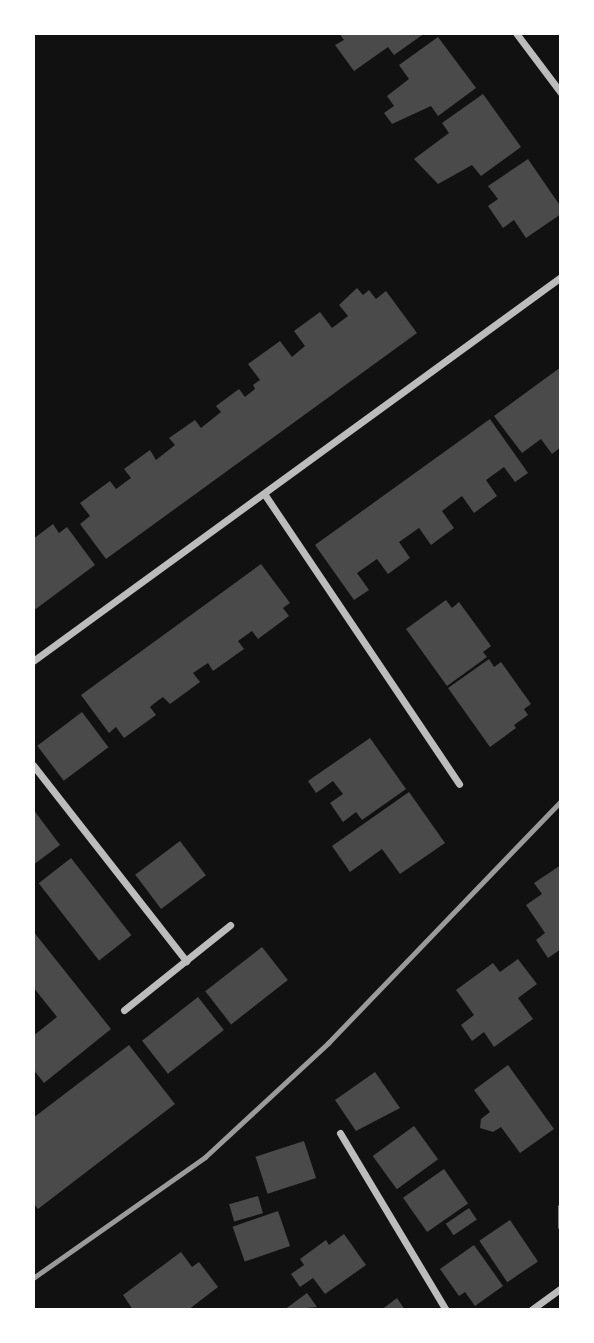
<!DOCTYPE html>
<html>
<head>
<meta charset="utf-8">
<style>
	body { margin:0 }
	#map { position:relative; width:594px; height:1343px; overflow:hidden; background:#111; font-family:"Work Sans",sans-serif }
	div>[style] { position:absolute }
	.building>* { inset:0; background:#4a4a4a; transform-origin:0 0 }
	.path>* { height:4.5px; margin:-2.25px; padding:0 2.25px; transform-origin:2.25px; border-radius:2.25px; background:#f5f5f5 }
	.minor>* { height:7px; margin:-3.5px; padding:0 3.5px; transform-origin:3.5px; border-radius:3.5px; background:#bcbcbc }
	.rail>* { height:5px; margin:-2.5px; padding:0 2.5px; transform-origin:2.5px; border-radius:2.5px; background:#9a9a9a }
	span { translate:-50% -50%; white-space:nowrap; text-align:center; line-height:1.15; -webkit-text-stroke:7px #fff; paint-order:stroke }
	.frame { position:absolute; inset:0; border:35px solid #fff; pointer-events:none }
</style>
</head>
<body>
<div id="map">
	<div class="building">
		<i style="clip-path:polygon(339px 33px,425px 33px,394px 55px,388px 47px,354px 71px,335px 45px,344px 40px)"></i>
		<i style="clip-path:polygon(438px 37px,476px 88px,438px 116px,431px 106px,392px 124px,384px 113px,394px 106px,387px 96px,409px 79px,399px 65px)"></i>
		<i style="clip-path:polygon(483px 94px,521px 147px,481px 176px,472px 165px,438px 184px,414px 159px,449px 133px,442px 123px)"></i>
		<i style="clip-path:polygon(528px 159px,561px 207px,561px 214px,526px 238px,514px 220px,503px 228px,488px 206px,498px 199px,488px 186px)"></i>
		<i style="clip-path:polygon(357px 288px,363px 295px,369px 290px,376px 299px,386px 291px,417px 333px,106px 559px,80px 524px,90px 516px,80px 503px,110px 481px,116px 489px,131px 478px,124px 469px,150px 450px,156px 460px,175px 445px,169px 438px,195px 420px,201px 428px,221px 412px,216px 406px,239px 389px,245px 397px,255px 389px,253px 385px,260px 380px,248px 364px,280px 341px,292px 357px,305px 346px,294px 331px,320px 312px,332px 328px,348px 316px,339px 305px)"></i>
		<i style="clip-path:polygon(561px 367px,561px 447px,552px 454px,541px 439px,522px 453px,494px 416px)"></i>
		<i style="clip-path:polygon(490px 419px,528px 473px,515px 482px,504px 467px,486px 480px,497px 496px,474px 513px,462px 496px,442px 511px,454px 528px,431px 545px,419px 528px,399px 542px,410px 558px,388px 574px,377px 559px,357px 573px,369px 590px,354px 600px,315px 545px)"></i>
		<i style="clip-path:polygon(53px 524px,59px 533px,67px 527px,95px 565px,33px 611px,33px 539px)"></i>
		<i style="clip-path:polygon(261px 564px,290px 603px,283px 608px,289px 616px,258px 639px,252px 631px,238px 641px,244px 649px,213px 671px,208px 663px,193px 673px,200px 682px,170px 704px,163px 697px,156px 702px,150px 707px,156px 715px,124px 738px,116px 727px,109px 733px,81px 695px)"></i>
		<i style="clip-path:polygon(446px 600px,452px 608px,459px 602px,491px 646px,483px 652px,487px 657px,447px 686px,406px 629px)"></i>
		<i style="clip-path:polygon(489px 659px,494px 667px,501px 662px,531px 704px,524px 709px,528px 715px,514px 725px,516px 728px,490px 747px,448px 688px)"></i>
		<i style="left:82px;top:712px;width:44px;height:56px;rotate:53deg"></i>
		<i style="clip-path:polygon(370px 738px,406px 789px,362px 820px,356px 812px,343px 822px,330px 803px,343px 794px,333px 781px,316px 793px,308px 781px)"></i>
		<i style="clip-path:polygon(409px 792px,445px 843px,400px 874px,382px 849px,350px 872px,332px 846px)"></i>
		<i style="clip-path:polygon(33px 809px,60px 845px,33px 865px)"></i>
		<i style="left:180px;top:841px;width:43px;height:56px;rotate:53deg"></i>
		<i style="left:71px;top:858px;width:98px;height:41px;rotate:52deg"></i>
		<i style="clip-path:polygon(561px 865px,561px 949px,548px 958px,536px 940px,545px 933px,526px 905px,542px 894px,534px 883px)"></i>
		<i style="clip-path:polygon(33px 931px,111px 1029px,44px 1083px,33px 1069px,33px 1036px,57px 1017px,33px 987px)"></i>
		<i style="left:262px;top:947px;width:42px;height:72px;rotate:52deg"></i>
		<i style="clip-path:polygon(518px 959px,537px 984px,518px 998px,533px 1019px,494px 1047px,484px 1032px,472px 1041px,461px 1025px,474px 1015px,456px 990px,493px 963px,500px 972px)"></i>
		<i style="left:198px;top:997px;width:42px;height:71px;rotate:52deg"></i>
		<i style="clip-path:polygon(129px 1045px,175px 1104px,38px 1209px,33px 1203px,33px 1118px)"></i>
		<i style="clip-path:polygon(508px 1065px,554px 1129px,520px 1153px,501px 1127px,493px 1132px,480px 1128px,481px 1119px,490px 1112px,474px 1090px)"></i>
		<i style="clip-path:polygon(375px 1072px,400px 1108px,356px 1131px,335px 1100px)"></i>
		<i style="left:414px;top:1126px;width:41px;height:51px;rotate:54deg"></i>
		<i style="left:304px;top:1141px;width:39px;height:51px;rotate:72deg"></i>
		<i style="left:444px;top:1169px;width:42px;height:50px;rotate:55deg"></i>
		<i style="left:258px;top:1196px;width:18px;height:30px;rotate:74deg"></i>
		<i style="left:469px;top:1208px;width:14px;height:28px;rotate:56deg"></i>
		<i style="left:278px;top:1211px;width:37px;height:48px;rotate:71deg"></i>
		<i style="left:510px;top:1220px;width:50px;height:37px;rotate:56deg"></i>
		<i style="clip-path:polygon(344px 1234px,366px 1265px,325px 1294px,313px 1278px,300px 1287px,291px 1274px,304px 1265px,300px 1259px,326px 1240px,329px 1245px)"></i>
		<i style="clip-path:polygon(474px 1245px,503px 1286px,475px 1306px,465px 1292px,459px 1296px,440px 1269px)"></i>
		<i style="clip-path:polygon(181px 1252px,192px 1267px,199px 1262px,218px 1287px,188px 1310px,133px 1310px,123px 1295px)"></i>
		<i style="clip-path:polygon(307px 1293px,317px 1307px,284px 1310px)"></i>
		<i style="clip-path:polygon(397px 1298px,405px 1310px,381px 1310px)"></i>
	</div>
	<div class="path">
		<i style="left:561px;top:1206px;width:21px;rotate:90deg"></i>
	</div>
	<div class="minor">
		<i style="left:516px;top:33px;width:75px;rotate:53.1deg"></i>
		<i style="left:265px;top:495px;width:348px;rotate:56.1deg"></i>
		<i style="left:33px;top:661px;width:653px;rotate:-36.03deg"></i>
		<i style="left:33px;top:765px;width:249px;rotate:52deg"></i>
		<i style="left:124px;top:1010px;width:136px;rotate:-38.7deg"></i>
		<i style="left:340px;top:1133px;width:206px;rotate:59.1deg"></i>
		<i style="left:531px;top:1310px;width:37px;rotate:-36deg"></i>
	</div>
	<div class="rail">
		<i style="left:33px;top:1278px;width:210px;rotate:-35.1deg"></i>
		<i style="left:205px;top:1157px;width:168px;rotate:-42.8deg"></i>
		<i style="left:328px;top:1043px;width:336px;rotate:-46.1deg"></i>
	</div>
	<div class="frame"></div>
</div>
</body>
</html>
